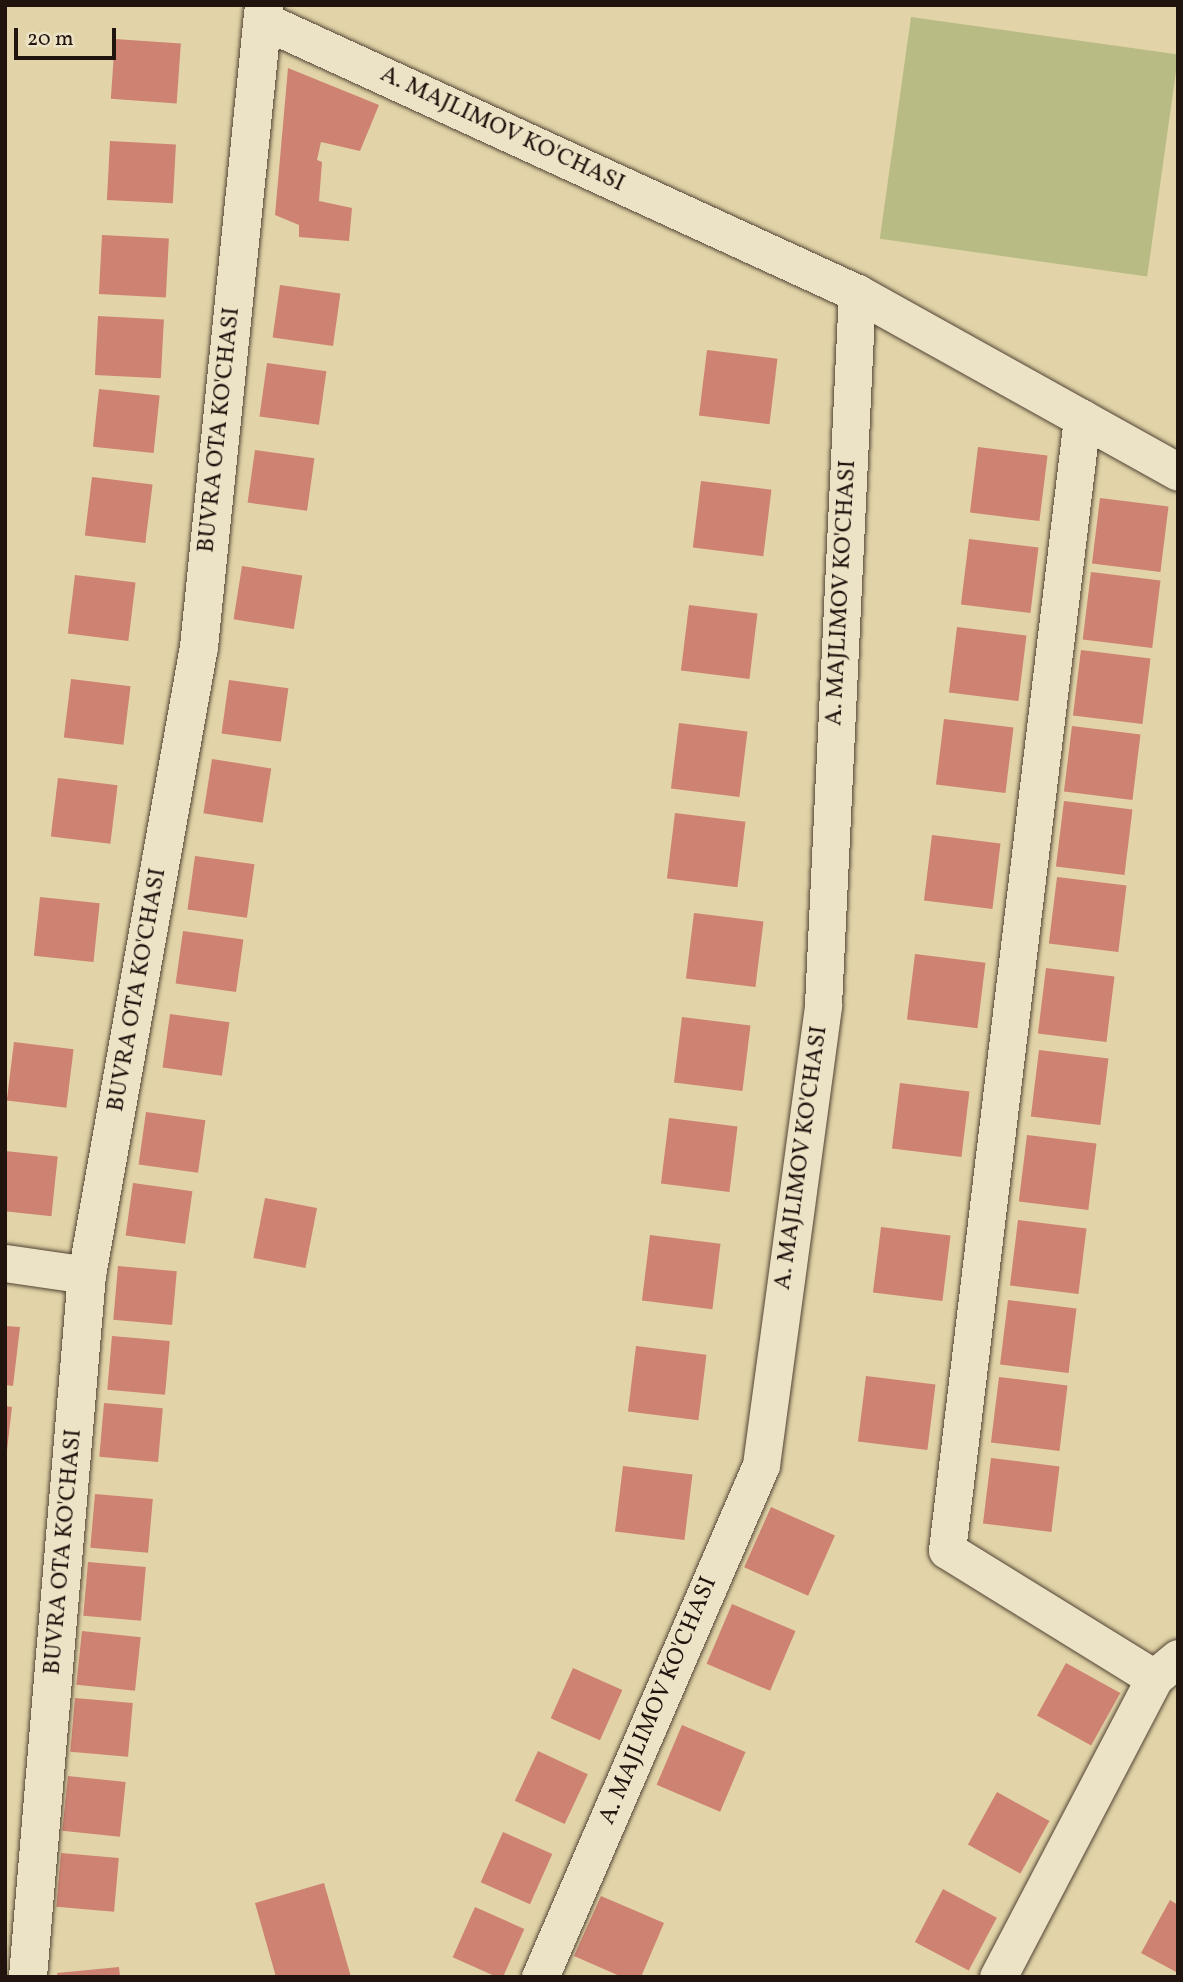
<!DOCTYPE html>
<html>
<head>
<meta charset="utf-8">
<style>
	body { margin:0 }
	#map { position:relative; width:1183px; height:1982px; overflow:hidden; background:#e2d4a8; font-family:Vollkorn,serif }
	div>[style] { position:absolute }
	.green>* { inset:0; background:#b8bb84; transform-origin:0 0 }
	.building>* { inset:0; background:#ce8272; transform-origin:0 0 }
	.roads { filter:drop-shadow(0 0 2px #514334) drop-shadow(0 0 2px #514334) }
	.street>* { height:37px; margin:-18.5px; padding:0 18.5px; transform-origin:18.5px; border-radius:18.5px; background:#ece3c6 }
	.secondary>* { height:38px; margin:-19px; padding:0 19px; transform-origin:19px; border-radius:19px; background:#ece3c6 }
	span { translate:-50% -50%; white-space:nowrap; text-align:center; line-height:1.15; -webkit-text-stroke:7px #ece3c6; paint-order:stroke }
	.street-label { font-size:24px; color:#21130e }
	.frame { position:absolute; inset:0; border:7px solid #21130e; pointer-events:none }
	.scale { position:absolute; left:14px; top:28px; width:102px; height:32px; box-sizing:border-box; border:4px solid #21130e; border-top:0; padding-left:9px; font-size:21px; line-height:24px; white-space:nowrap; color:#21130e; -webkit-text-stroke:5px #ece3c6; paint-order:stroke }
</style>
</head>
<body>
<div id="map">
	<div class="green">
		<i style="left:911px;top:17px;width:270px;height:224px;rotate:8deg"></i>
	</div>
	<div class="building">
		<i style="left:115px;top:39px;width:66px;height:60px;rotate:4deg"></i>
		<i style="clip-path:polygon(288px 68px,379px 105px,360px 151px,321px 142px,317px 160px,322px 162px,319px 201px,352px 208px,349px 241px,299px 237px,299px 225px,275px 215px)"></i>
		<i style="left:110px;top:141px;width:66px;height:59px;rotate:3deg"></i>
		<i style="left:102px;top:235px;width:67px;height:59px;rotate:3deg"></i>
		<i style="left:280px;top:285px;width:61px;height:53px;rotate:8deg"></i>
		<i style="left:98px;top:316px;width:66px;height:59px;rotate:3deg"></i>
		<i style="left:707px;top:350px;width:71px;height:66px;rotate:7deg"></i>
		<i style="left:267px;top:363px;width:60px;height:54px;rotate:8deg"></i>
		<i style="left:99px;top:389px;width:61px;height:58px;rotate:6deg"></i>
		<i style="left:978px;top:447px;width:70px;height:66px;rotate:7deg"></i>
		<i style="left:255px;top:450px;width:60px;height:53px;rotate:8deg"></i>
		<i style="left:92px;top:477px;width:61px;height:59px;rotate:7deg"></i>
		<i style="left:701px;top:481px;width:71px;height:67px;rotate:7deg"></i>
		<i style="left:1100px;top:498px;width:69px;height:66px;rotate:7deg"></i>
		<i style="left:969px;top:539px;width:70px;height:66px;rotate:7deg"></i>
		<i style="left:242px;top:566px;width:61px;height:54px;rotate:9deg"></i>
		<i style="left:1091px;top:572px;width:70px;height:68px;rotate:7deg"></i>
		<i style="left:75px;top:575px;width:61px;height:59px;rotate:7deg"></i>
		<i style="left:689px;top:605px;width:69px;height:66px;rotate:7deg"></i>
		<i style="left:957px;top:627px;width:70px;height:66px;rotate:7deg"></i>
		<i style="left:1081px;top:650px;width:70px;height:66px;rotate:7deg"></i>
		<i style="left:71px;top:679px;width:60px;height:59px;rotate:7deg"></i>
		<i style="left:229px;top:680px;width:60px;height:54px;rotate:8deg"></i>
		<i style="left:944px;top:719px;width:70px;height:66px;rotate:7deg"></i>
		<i style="left:679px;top:723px;width:69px;height:66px;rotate:7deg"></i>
		<i style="left:1072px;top:726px;width:69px;height:66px;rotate:7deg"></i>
		<i style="left:212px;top:759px;width:60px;height:55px;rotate:9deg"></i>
		<i style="left:58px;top:778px;width:60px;height:59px;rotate:7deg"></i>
		<i style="left:1064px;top:801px;width:69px;height:66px;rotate:7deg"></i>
		<i style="left:675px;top:813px;width:71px;height:66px;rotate:7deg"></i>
		<i style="left:932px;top:835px;width:69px;height:66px;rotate:7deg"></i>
		<i style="left:195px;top:856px;width:60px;height:54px;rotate:8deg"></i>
		<i style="left:1057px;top:877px;width:70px;height:67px;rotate:7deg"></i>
		<i style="left:40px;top:897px;width:60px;height:59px;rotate:6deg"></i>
		<i style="left:694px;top:913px;width:70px;height:66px;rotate:7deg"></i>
		<i style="left:183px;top:931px;width:61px;height:53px;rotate:8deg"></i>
		<i style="left:915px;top:954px;width:71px;height:66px;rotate:7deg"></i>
		<i style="left:1046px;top:968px;width:69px;height:66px;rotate:7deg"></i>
		<i style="left:170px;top:1014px;width:60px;height:54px;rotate:8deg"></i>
		<i style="left:682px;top:1017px;width:69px;height:66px;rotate:7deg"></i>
		<i style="left:14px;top:1042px;width:60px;height:59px;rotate:7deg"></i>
		<i style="left:1039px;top:1050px;width:70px;height:67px;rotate:7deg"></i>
		<i style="left:900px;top:1083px;width:70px;height:66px;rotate:7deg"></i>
		<i style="left:146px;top:1112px;width:60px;height:53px;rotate:8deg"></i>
		<i style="left:669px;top:1118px;width:69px;height:66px;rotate:7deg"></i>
		<i style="left:1027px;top:1135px;width:70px;height:67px;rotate:7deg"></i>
		<i style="left:5px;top:1151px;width:53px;height:60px;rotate:6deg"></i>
		<i style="left:133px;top:1183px;width:60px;height:53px;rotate:8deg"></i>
		<i style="left:265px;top:1198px;width:53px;height:61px;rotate:11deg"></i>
		<i style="left:1018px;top:1220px;width:69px;height:66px;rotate:7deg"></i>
		<i style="left:881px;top:1227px;width:70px;height:66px;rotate:7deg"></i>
		<i style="left:650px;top:1235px;width:71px;height:66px;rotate:7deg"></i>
		<i style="left:118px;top:1266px;width:59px;height:54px;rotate:5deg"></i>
		<i style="left:1008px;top:1300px;width:69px;height:65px;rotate:7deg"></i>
		<i style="clip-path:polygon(5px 1326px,20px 1327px,13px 1386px,5px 1385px)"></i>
		<i style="left:112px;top:1336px;width:58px;height:54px;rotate:5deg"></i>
		<i style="left:636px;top:1346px;width:71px;height:66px;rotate:7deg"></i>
		<i style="left:866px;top:1376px;width:70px;height:66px;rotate:7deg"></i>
		<i style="left:999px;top:1377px;width:69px;height:66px;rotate:7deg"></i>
		<i style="left:104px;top:1403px;width:59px;height:54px;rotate:5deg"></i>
		<i style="clip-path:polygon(5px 1406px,12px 1407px,7px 1450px,5px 1450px)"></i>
		<i style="left:991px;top:1458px;width:69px;height:66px;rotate:7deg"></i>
		<i style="left:623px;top:1466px;width:70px;height:66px;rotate:7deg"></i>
		<i style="left:95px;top:1494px;width:58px;height:54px;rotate:5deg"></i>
		<i style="left:771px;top:1507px;width:70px;height:66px;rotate:24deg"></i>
		<i style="left:88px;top:1562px;width:58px;height:54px;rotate:5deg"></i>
		<i style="left:732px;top:1604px;width:69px;height:65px;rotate:23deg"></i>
		<i style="left:82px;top:1631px;width:59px;height:54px;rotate:6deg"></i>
		<i style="left:1066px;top:1663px;width:62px;height:60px;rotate:29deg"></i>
		<i style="left:573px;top:1668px;width:54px;height:55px;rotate:24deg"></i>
		<i style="left:75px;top:1698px;width:58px;height:54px;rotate:5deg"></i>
		<i style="left:682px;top:1725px;width:69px;height:65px;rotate:23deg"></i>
		<i style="left:538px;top:1751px;width:55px;height:55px;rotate:25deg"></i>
		<i style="left:68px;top:1776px;width:58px;height:55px;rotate:6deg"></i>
		<i style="left:997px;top:1792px;width:60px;height:60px;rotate:29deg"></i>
		<i style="left:503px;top:1832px;width:54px;height:55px;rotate:24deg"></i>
		<i style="left:61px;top:1853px;width:58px;height:54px;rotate:5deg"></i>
		<i style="clip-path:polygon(324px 1883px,351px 1977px,276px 1977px,255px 1903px)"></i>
		<i style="left:943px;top:1889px;width:61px;height:60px;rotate:28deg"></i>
		<i style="clip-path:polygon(601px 1896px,664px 1923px,641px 1977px,622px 1977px,574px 1956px)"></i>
		<i style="clip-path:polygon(1170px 1900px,1178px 1905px,1178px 1973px,1141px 1953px)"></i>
		<i style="left:475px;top:1907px;width:54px;height:55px;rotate:24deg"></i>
		<i style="clip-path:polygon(119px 1967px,120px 1977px,58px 1977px,57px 1973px)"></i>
	</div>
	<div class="roads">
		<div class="street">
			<i style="left:262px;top:20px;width:655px;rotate:24.65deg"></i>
			<i style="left:857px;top:293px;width:368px;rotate:29.1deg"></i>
			<i style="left:1082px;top:418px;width:1140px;rotate:96.8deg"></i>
			<i style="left:947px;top:1550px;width:243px;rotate:31.7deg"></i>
			<i style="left:1154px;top:1678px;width:31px;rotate:-40deg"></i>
			<i style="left:5px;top:1263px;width:83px;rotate:8.3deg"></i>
			<i style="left:540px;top:1977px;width:558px;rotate:-66.65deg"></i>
			<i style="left:761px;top:1465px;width:464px;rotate:-82.3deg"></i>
			<i style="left:823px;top:1005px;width:713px;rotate:-87.27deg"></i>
			<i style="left:998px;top:1977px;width:337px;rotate:-62.4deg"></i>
		</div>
		<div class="secondary">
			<i style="left:28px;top:1977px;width:704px;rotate:-85.2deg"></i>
			<i style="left:87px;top:1275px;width:638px;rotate:-79.89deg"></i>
			<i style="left:199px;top:647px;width:645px;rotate:-84.22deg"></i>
		</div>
	</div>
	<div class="street-label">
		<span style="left:502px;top:130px;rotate:25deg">A. MAJLIMOV KO'CHASI</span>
		<span style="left:220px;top:430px;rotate:-84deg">BUVRA OTA KO'CHASI</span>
		<span style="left:842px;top:593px;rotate:-87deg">A. MAJLIMOV KO'CHASI</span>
		<span style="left:138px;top:990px;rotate:-80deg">BUVRA OTA KO'CHASI</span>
		<span style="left:802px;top:1158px;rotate:-82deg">A. MAJLIMOV KO'CHASI</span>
		<span style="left:64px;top:1552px;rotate:-85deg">BUVRA OTA KO'CHASI</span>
		<span style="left:659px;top:1701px;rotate:-67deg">A. MAJLIMOV KO'CHASI</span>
	</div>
	<div class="frame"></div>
	<div class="scale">20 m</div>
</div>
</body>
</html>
